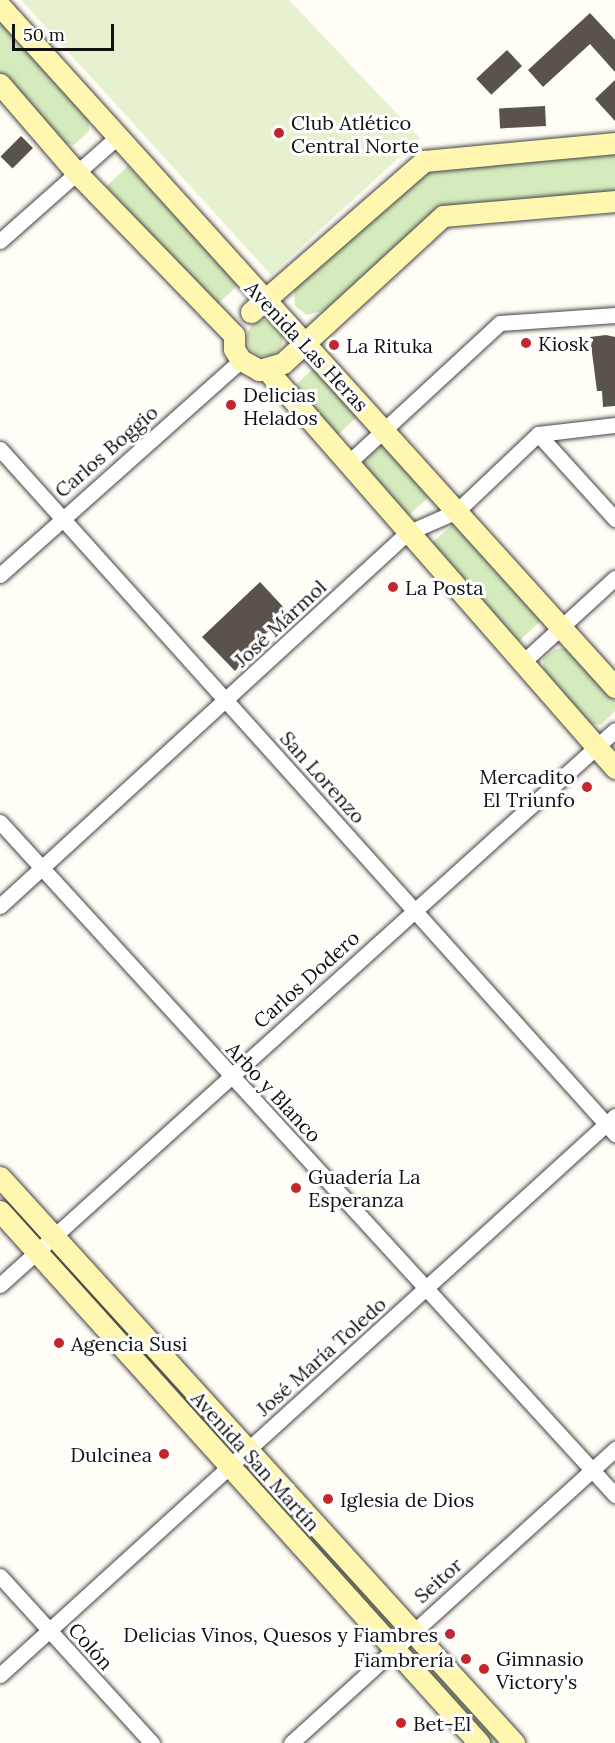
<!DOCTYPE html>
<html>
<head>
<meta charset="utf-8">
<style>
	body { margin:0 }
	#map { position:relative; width:615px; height:1743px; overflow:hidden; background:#fffdf5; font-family:Lora,serif }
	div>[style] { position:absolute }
	.green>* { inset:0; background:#d5ebbd; transform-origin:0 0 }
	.round { border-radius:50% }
	.pitch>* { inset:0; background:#e6f2cf }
	.building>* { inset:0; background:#5a524d; transform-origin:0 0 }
	.roads { filter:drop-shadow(0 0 2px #444) drop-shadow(0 0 2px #444) }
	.minor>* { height:15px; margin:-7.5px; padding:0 7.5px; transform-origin:7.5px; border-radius:7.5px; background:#fff }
	.secondary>* { height:21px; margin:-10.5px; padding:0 10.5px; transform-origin:10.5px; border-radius:10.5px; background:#fff6b0 }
	.dots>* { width:16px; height:16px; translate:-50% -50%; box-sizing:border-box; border:3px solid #fff; border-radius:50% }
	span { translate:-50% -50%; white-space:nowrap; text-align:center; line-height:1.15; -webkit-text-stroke:6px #fff; paint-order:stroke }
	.poi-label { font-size:20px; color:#111 }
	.left { translate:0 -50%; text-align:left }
	.right { translate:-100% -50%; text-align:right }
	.street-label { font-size:20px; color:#111 }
	.scale { position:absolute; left:12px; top:24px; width:102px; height:27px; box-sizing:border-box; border:3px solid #111; border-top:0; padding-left:8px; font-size:18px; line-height:21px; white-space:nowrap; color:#111; -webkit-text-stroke:4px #fff; paint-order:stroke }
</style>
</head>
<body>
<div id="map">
	<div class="green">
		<i style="clip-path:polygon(0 16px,89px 115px,89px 131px,74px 145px,62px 143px,0 73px)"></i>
		<i style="clip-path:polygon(615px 150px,615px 192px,442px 207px,326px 310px,307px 315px,295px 306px,294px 286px,418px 177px,436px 166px)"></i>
		<i style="left:128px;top:166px;width:162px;height:30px;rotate:47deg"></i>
		<i class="round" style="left:247px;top:320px;width:36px;height:36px"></i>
		<i style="left:315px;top:367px;width:65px;height:33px;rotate:47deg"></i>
		<i style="left:383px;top:444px;width:70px;height:33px;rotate:48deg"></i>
		<i style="left:453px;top:524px;width:131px;height:33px;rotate:48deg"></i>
		<i style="clip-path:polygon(568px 648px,615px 701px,615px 711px,601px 725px,589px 724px,544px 670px,543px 659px,556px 649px)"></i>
		<i style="left:70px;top:1264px;width:232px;height:10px;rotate:47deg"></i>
		<i style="left:260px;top:1476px;width:200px;height:8px;rotate:48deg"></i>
		<i style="left:423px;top:1651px;width:125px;height:11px;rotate:48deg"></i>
	</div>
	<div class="pitch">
		<i style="clip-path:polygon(21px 0,289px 0,420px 138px,271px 275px)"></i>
	</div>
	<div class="building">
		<i style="clip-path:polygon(590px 13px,615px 40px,615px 72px,590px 44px,543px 87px,528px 70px)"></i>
		<i style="left:507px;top:50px;width:22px;height:42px;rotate:47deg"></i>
		<i style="clip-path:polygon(615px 80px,615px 121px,595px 99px)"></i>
		<i style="left:545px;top:106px;width:20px;height:46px;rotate:87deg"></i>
		<i style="left:21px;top:136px;width:17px;height:29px;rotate:45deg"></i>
		<i style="clip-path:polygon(606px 335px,615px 337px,615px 406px,603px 407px,602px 391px,597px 391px,590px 337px)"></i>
		<i style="clip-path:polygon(260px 582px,288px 612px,247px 652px,249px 654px,235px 671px,202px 637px)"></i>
	</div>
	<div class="roads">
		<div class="minor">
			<i style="left:0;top:241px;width:157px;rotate:-41.6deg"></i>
			<i style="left:538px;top:434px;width:115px;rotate:47.8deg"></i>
			<i style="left:0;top:449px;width:921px;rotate:48.08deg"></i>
			<i style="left:347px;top:464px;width:208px;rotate:-42.7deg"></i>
			<i style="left:500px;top:323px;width:115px;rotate:-4deg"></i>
			<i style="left:0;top:575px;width:323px;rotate:-41.7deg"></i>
			<i style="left:524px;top:661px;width:123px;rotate:-42.4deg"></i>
			<i style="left:0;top:822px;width:912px;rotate:47.58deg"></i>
			<i style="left:0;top:906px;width:552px;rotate:-42.5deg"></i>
			<i style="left:407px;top:533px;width:55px;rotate:-23.7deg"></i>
			<i style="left:457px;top:511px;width:112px;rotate:-43.5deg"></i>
			<i style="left:538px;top:434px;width:78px;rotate:-6.7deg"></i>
			<i style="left:0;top:1285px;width:828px;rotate:-42.06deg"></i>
			<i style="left:0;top:1576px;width:226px;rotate:47.7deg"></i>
			<i style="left:0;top:1675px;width:831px;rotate:-42.27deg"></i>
			<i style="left:291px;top:1743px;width:438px;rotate:-42.2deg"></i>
		</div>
		<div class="secondary">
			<i style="left:0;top:6px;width:918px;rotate:47.92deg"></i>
			<i style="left:0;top:84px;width:116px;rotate:49.2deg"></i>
			<i style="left:76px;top:172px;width:227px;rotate:45.9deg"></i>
			<i style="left:234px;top:335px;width:14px;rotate:90deg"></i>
			<i style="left:234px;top:349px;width:13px;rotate:58deg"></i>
			<i style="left:241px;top:360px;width:21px;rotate:29deg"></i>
			<i style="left:259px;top:370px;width:25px;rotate:-16deg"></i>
			<i style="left:283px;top:363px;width:217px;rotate:-42.6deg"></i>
			<i style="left:443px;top:216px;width:173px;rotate:-5deg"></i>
			<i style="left:251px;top:312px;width:230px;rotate:-41.1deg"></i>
			<i style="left:424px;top:161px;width:192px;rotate:-5.4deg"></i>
			<i style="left:267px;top:370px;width:529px;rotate:48.83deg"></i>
			<i style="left:0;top:1177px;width:765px;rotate:47.76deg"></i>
			<i style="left:0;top:1211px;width:716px;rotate:48deg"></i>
		</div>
	</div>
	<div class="dots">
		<i style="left:279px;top:133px;background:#c4262e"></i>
		<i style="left:526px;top:343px;background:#c4262e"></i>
		<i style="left:334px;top:345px;background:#c4262e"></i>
		<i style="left:231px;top:405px;background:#c4262e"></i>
		<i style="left:393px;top:587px;background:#c4262e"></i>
		<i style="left:587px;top:787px;background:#c4262e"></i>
		<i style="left:296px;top:1188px;background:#c4262e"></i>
		<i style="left:59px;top:1343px;background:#c4262e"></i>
		<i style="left:164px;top:1454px;background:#c4262e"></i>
		<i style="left:328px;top:1499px;background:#c4262e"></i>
		<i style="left:450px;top:1634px;background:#c4262e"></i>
		<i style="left:466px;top:1659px;background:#c4262e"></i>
		<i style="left:484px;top:1669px;background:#c4262e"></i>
		<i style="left:401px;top:1723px;background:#c4262e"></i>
	</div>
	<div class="poi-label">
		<span class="left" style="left:291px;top:134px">Club Atlético<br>Central Norte</span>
		<span class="left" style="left:538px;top:343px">Kiosk</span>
		<span class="left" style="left:346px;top:345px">La Rituka</span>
		<span class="left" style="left:243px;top:406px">Delicias<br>Helados</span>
		<span class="left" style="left:405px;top:587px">La Posta</span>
		<span class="right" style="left:575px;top:788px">Mercadito<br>El Triunfo</span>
		<span class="left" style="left:308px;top:1188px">Guadería La<br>Esperanza</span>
		<span class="left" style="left:71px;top:1343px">Agencia Susi</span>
		<span class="right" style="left:152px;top:1454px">Dulcinea</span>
		<span class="left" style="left:340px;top:1499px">Iglesia de Dios</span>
		<span class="right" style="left:438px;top:1634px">Delicias Vinos, Quesos y Fiambres</span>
		<span class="left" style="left:496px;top:1670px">Gimnasio<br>Victory's</span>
		<span class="right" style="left:454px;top:1659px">Fiambrería</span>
		<span class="left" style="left:413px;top:1723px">Bet-El</span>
	</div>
	<div class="street-label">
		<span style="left:307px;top:346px;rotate:47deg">Avenida Las Heras</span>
		<span style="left:106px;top:451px;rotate:-41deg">Carlos Boggio</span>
		<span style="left:280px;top:623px;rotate:-43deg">José Mármol</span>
		<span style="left:323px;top:777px;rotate:48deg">San Lorenzo</span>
		<span style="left:306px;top:979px;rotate:-42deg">Carlos Dodero</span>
		<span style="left:274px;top:1092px;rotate:47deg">Arbo y Blanco</span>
		<span style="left:321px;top:1356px;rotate:-42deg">José María Toledo</span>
		<span style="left:256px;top:1461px;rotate:48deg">Avenida San Martín</span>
		<span style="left:438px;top:1580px;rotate:-42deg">Seitor</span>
		<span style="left:91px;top:1646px;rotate:48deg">Colón</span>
	</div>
	<div class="scale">50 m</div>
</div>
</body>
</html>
